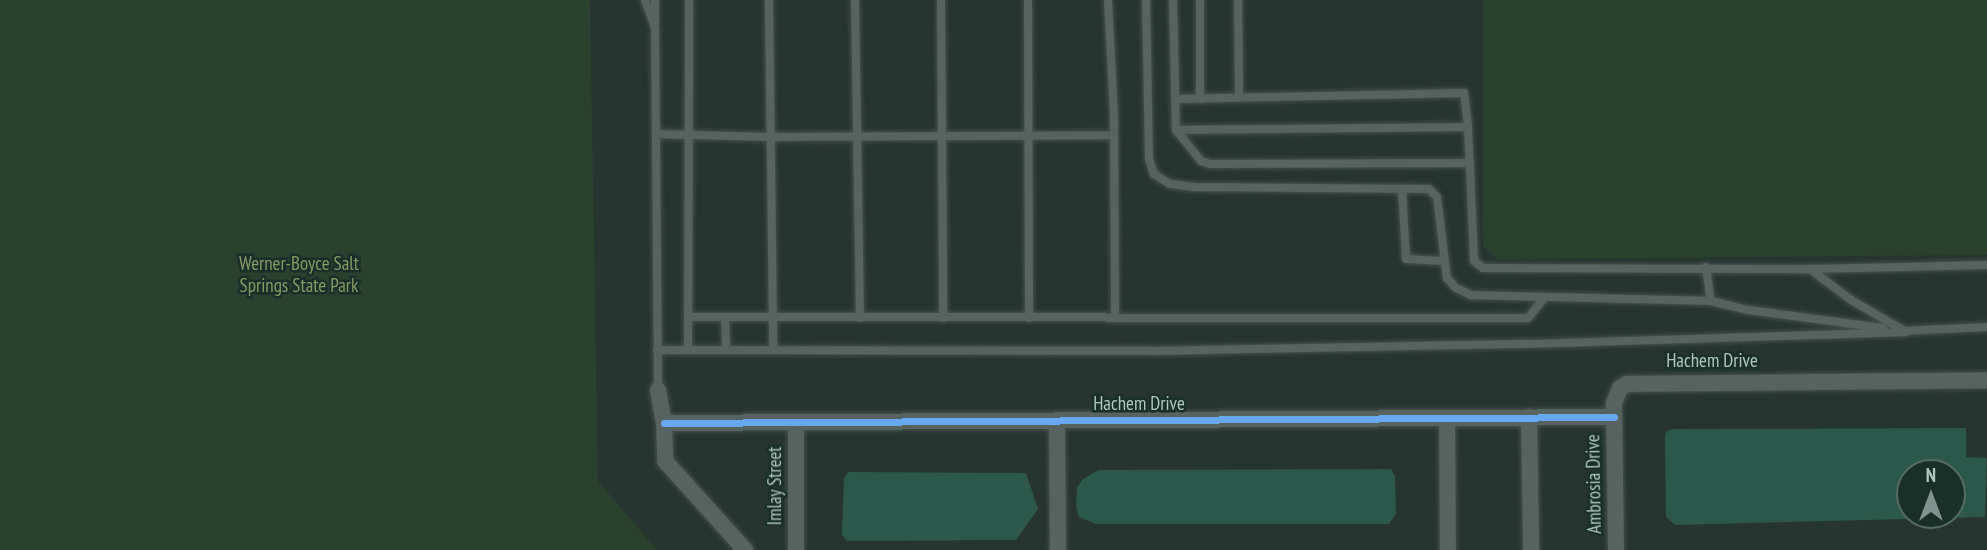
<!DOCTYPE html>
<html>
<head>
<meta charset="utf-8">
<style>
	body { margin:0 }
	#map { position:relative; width:1987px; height:550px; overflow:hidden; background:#263530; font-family:"PT Sans Narrow",sans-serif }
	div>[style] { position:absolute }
	.green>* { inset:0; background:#29422d }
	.water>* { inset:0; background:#2b584a }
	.roads { filter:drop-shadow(0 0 2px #44504c) drop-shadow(0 0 2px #44504c) }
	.lane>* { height:8px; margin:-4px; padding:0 4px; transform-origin:4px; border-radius:4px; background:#56635f }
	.street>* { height:16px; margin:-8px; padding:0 8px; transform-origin:8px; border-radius:8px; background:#56635f }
	.cycleway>* { height:7px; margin:-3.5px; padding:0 3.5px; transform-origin:3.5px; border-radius:3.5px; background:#66a8f1 }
	span { translate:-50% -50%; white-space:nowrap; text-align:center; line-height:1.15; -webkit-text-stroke:5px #193029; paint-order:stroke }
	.park-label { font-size:19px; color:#879a64 }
	.street-label { font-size:19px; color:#afc7c1 }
	.north { position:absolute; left:1896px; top:459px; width:70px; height:70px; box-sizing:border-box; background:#193029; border:2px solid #556c66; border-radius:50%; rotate:0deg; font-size:19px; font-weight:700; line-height:28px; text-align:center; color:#afc7c1 }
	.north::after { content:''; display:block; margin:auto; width:24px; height:32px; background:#7f948e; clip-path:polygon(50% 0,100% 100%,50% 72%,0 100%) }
</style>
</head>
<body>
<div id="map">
	<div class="green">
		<i style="clip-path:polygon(0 0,590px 0,598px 481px,657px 550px,0 550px)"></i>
		<i style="clip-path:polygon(1483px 0,1987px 0,1987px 255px,1497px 259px,1483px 247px)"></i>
	</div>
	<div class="water">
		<i style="clip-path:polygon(evenodd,1966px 428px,1966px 457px,1987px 458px,1985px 517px,1675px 525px,1666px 517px,1665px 437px,1666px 432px,1672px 429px,1966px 428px,1952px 473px,1952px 515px,1910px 515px,1910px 473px,1952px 473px)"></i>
		<i style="clip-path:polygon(1391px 469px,1395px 476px,1396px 514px,1389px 524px,1096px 524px,1079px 517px,1076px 506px,1077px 488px,1082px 480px,1098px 470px)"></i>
		<i style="clip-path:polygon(848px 472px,1026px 473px,1038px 509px,1016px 540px,847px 541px,842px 535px,844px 478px)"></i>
	</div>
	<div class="roads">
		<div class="lane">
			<i style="left:645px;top:0;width:30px;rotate:70deg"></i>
			<i style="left:655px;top:28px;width:362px;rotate:89.5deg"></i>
			<i style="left:655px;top:0;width:22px;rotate:90deg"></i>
			<i style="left:769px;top:0;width:350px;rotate:89.3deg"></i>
			<i style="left:855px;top:0;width:318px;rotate:89.1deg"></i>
			<i style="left:941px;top:0;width:318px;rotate:89.6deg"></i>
			<i style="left:1028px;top:0;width:318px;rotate:89.8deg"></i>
			<i style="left:1108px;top:0;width:115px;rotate:87deg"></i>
			<i style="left:1114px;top:115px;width:203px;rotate:89.7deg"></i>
			<i style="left:1146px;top:0;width:159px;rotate:88.9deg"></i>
			<i style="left:1149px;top:159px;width:16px;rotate:72deg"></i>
			<i style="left:1154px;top:174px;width:19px;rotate:32deg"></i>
			<i style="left:1170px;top:184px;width:23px;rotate:7deg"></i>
			<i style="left:1193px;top:187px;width:236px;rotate:0.5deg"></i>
			<i style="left:1429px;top:189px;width:11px;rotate:45deg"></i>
			<i style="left:1437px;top:197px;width:82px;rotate:83deg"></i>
			<i style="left:1447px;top:278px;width:13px;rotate:48deg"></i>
			<i style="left:1456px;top:288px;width:17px;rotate:25deg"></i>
			<i style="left:1471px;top:295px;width:240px;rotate:1.4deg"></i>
			<i style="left:1173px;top:0;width:130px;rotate:88.7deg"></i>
			<i style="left:1176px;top:130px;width:292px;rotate:-0.6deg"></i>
			<i style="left:1468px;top:127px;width:134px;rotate:87.4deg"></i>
			<i style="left:1474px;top:261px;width:11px;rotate:38deg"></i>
			<i style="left:1483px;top:268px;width:327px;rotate:0.2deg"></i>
			<i style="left:1810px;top:269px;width:177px;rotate:-1.3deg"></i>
			<i style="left:1200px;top:0;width:99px;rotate:90deg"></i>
			<i style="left:1238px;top:0;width:98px;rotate:89.4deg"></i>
			<i style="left:1175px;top:99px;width:289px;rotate:-1.2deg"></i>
			<i style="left:1464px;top:93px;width:34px;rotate:83deg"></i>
			<i style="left:1176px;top:130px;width:40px;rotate:51deg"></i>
			<i style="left:1201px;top:161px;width:9px;rotate:18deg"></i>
			<i style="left:1210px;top:164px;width:260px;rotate:-0.2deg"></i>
			<i style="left:656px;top:134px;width:114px;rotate:1.5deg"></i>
			<i style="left:770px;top:137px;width:344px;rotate:-0.3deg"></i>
			<i style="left:1402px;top:189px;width:70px;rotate:86.7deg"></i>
			<i style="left:1406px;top:259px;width:37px;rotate:3deg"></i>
			<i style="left:1706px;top:267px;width:34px;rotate:82deg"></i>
			<i style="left:1711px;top:301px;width:38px;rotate:14deg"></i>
			<i style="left:1748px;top:310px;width:136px;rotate:7.6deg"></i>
			<i style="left:1810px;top:269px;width:51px;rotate:37.1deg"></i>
			<i style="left:1851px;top:300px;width:60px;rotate:30deg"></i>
			<i style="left:688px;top:317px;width:840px;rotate:0.07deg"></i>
			<i style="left:1528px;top:318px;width:26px;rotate:-51deg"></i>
			<i style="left:725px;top:317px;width:33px;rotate:88deg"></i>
			<i style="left:1903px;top:331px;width:84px;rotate:-2.7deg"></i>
			<i style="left:657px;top:350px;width:495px;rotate:0.1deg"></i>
			<i style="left:1152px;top:351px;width:377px;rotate:-1.1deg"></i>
			<i style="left:1529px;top:344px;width:377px;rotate:-1.8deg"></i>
			<i style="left:688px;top:350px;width:350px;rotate:-89.8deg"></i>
		</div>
		<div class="street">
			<i style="left:658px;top:390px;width:34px;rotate:80deg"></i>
			<i style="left:664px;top:423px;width:38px;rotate:88deg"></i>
			<i style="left:665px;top:461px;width:120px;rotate:48deg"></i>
			<i style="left:1529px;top:417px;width:133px;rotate:89.1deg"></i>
			<i style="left:1447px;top:418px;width:132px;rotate:89.6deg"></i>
			<i style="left:1057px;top:420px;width:130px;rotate:89.6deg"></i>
			<i style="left:664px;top:423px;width:950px;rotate:-0.36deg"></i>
			<i style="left:796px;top:550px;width:128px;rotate:-90deg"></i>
			<i style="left:1616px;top:550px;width:147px;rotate:-90.8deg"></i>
			<i style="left:1614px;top:403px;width:16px;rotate:-68deg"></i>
			<i style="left:1620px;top:388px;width:8px;rotate:-30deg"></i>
			<i style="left:1627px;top:384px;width:360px;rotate:-0.6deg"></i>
		</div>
	</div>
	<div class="cycleway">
		<i style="left:664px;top:423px;width:950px;rotate:-0.36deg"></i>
	</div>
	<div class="park-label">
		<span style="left:299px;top:275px">Werner-Boyce Salt<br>Springs State Park</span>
	</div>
	<div class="street-label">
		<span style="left:1712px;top:361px">Hachem Drive</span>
		<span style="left:1139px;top:404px">Hachem Drive</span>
		<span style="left:1594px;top:484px;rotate:-91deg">Ambrosia Drive</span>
		<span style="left:775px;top:486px;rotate:-90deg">Imlay Street</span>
	</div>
	<div class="north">N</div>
</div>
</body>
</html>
